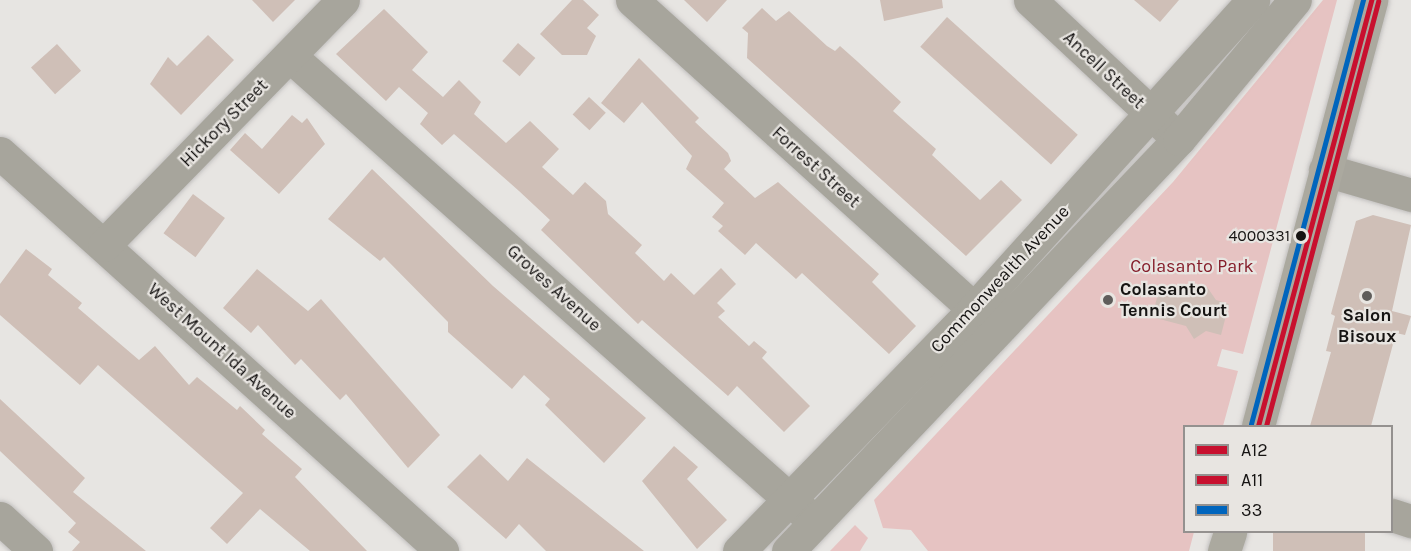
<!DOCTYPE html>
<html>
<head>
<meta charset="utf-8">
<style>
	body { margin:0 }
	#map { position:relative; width:1411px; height:551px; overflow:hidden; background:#e7e5e2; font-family:Karla,sans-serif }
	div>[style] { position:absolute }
	.green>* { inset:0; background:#e6c3c2 }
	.building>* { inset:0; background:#cfbfb7; transform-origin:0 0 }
	.roads { filter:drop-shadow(0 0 2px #c1bfbe) drop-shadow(0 0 2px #c1bfbe) }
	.minor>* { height:33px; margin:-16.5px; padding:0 16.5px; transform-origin:16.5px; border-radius:16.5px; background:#a7a59c }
	.major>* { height:33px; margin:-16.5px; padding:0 16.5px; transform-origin:16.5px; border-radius:16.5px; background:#aba99f }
	.bus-1>* { height:4.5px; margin:-2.25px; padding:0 2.25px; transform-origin:2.25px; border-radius:2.25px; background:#c8102e }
	.bus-2>* { height:4.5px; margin:-2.25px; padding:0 2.25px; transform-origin:2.25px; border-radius:2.25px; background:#c8102e }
	.bus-3>* { height:4.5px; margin:-2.25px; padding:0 2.25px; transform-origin:2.25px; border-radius:2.25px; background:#0065bd }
	.dots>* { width:16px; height:16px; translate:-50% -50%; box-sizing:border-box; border:3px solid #e8e5e1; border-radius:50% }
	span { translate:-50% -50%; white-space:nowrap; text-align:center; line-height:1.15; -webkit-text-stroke:4.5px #e8e5e1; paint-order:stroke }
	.bus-label { font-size:16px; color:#161413 }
	.right { translate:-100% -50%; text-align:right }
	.street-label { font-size:18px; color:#161413 }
	.park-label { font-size:18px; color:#851d2a }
	.poi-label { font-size:18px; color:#161413; font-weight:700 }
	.left { translate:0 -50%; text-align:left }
	.legend { position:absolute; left:1183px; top:425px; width:210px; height:108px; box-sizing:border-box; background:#e8e5e1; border:2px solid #94918f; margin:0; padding:8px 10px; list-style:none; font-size:18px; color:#161413 }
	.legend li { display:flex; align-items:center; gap:12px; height:30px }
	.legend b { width:30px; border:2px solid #94918f }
</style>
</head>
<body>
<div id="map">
	<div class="green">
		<i style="clip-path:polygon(1323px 0,1337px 0,1243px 354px,1222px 349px,1217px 366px,1238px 371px,1223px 426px,1184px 426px,1184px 532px,1194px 532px,1189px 551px,928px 551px,911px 530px,883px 528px,874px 500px,1173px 182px)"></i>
		<i style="clip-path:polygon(855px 525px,868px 538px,860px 551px,830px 551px)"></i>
	</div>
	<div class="building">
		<i style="clip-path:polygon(252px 0,295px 0,273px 22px)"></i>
		<i style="clip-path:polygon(572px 0,583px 0,599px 15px,587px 28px,596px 36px,587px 55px,562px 55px,540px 34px)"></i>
		<i style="clip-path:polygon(684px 0,727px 0,707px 22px)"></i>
		<i style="clip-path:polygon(880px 0,942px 0,943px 8px,884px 21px)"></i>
		<i style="clip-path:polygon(1134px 0,1179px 0,1160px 22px)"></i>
		<i style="clip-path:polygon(762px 8px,776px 21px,789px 11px,827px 46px,835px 51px,840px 46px,858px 62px,901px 102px,893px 111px,936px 149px,932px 155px,980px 200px,1001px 180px,1022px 200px,966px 256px,747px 58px,748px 33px,742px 28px)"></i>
		<i style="clip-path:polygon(384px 9px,428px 52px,412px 70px,443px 97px,459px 80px,481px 102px,474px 114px,506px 143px,530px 121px,559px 149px,542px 167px,573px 195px,585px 182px,606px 201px,608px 214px,642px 245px,635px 253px,664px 281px,671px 273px,694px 295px,721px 268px,736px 284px,717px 303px,725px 311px,718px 317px,749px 346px,754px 341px,767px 352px,762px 358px,810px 406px,784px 432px,737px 386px,728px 396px,642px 320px,638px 324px,541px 230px,550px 220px,519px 191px,454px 134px,442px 145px,420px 124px,428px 113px,399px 87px,386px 101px,336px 54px)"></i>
		<i style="left:947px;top:17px;width:176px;height:40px;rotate:42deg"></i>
		<i style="clip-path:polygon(208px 35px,234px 60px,181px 115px,150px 84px,168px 57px,177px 66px)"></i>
		<i style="left:518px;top:43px;width:23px;height:24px;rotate:41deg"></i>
		<i style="left:57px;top:44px;width:36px;height:35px;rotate:48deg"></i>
		<i style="clip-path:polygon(639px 58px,699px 118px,695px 122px,728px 153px,731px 161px,724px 169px,755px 198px,778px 182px,879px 274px,872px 282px,916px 326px,889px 354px,802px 273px,796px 279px,756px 243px,745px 255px,718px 231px,723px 226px,712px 217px,724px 203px,686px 169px,692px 156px,642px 102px,624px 123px,601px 103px)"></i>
		<i style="left:589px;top:97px;width:23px;height:24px;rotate:43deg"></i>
		<i style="clip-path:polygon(292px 115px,302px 123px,307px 118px,325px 144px,279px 194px,230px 150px,245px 133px,262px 149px)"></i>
		<i style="clip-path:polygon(372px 169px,493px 286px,646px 418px,604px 463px,545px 405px,550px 399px,524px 375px,512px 389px,448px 332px,448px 322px,384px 257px,380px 261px,328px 219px)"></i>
		<i style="left:193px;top:194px;width:40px;height:49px;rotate:37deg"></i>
		<i style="clip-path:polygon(1373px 215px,1411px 225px,1392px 311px,1411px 316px,1405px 335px,1396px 333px,1371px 426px,1310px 426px,1331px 352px,1326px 351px,1335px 316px,1331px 314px,1356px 221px)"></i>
		<i style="clip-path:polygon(26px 249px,52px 269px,48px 275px,82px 303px,78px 308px,139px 360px,155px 346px,189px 385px,197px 377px,237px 410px,240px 406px,265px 430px,262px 434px,302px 469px,295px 477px,367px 551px,310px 551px,260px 509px,227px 544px,210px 528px,243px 493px,98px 365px,80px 385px,0 315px,0 284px)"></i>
		<i style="clip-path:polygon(257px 269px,308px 311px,321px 299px,440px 435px,408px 468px,346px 394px,340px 400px,301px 359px,295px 365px,258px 325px,251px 333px,223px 308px)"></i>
		<i style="clip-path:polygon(1160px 286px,1194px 295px,1207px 287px,1216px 300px,1229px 304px,1221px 335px,1206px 331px,1194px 339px,1186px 326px,1152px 317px)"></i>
		<i style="clip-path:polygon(0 399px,85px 478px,73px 492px,146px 551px,72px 551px,80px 542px,68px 532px,76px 523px,0 451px)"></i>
		<i style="clip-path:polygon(674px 446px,698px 467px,687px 479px,727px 520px,697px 549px,642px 481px)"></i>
		<i style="clip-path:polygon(480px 454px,508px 481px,527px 458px,644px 551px,546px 551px,519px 524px,506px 539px,447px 487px)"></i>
		<i style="left:1273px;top:531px;width:92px;height:21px"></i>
	</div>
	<div class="roads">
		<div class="minor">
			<i style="left:632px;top:0;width:481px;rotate:42.1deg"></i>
			<i style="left:1030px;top:0;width:187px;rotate:43.1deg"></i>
			<i style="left:290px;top:56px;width:689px;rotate:41.59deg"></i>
			<i style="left:0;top:153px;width:595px;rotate:42deg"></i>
			<i style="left:1325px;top:170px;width:90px;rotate:16.2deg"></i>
			<i style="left:104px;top:245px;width:342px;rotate:-45.7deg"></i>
			<i style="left:1392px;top:515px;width:20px;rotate:18deg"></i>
			<i style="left:0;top:518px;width:49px;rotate:42.5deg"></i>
			<i style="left:739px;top:551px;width:336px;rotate:-45.8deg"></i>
			<i style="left:973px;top:310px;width:418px;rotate:-47.9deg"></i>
			<i style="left:788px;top:551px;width:568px;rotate:-46.5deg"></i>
			<i style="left:1179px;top:139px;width:181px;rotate:-50.2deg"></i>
		</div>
		<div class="major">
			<i style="left:1258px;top:426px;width:441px;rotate:-75.1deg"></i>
			<i style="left:1224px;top:551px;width:20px;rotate:-72deg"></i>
		</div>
	</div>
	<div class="bus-1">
		<i style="left:1258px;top:426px;width:441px;rotate:-75.1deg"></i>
	</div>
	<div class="bus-2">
		<i style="left:1266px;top:426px;width:439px;rotate:-75.2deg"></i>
	</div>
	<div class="bus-3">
		<i style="left:1251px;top:424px;width:439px;rotate:-75.2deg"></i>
	</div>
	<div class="dots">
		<i style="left:1301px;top:236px;background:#161413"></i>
		<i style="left:1367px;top:296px;background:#5f5d5b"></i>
		<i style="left:1108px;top:300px;background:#5f5d5b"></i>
	</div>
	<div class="bus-label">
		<span class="right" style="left:1290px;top:236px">4000331</span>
	</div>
	<div class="street-label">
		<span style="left:1104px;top:70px;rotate:43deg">Ancell Street</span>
		<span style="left:224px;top:123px;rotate:-45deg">Hickory Street</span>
		<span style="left:816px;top:167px;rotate:42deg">Forrest Street</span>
		<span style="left:1000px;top:279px;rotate:-47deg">Commonwealth Avenue</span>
		<span style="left:554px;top:288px;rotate:42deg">Groves Avenue</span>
		<span style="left:222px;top:351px;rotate:42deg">West Mount Ida Avenue</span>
	</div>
	<div class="park-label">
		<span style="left:1192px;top:266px">Colasanto Park</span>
	</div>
	<div class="poi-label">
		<span class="left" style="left:1120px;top:300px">Colasanto<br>Tennis Court</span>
		<span style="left:1367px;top:326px">Salon<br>Bisoux</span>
	</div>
	<ul class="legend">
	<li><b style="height:8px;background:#c8102e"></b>A12</li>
	<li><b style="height:8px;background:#c8102e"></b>A11</li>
	<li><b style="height:8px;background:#0065bd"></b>33</li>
	</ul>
</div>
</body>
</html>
